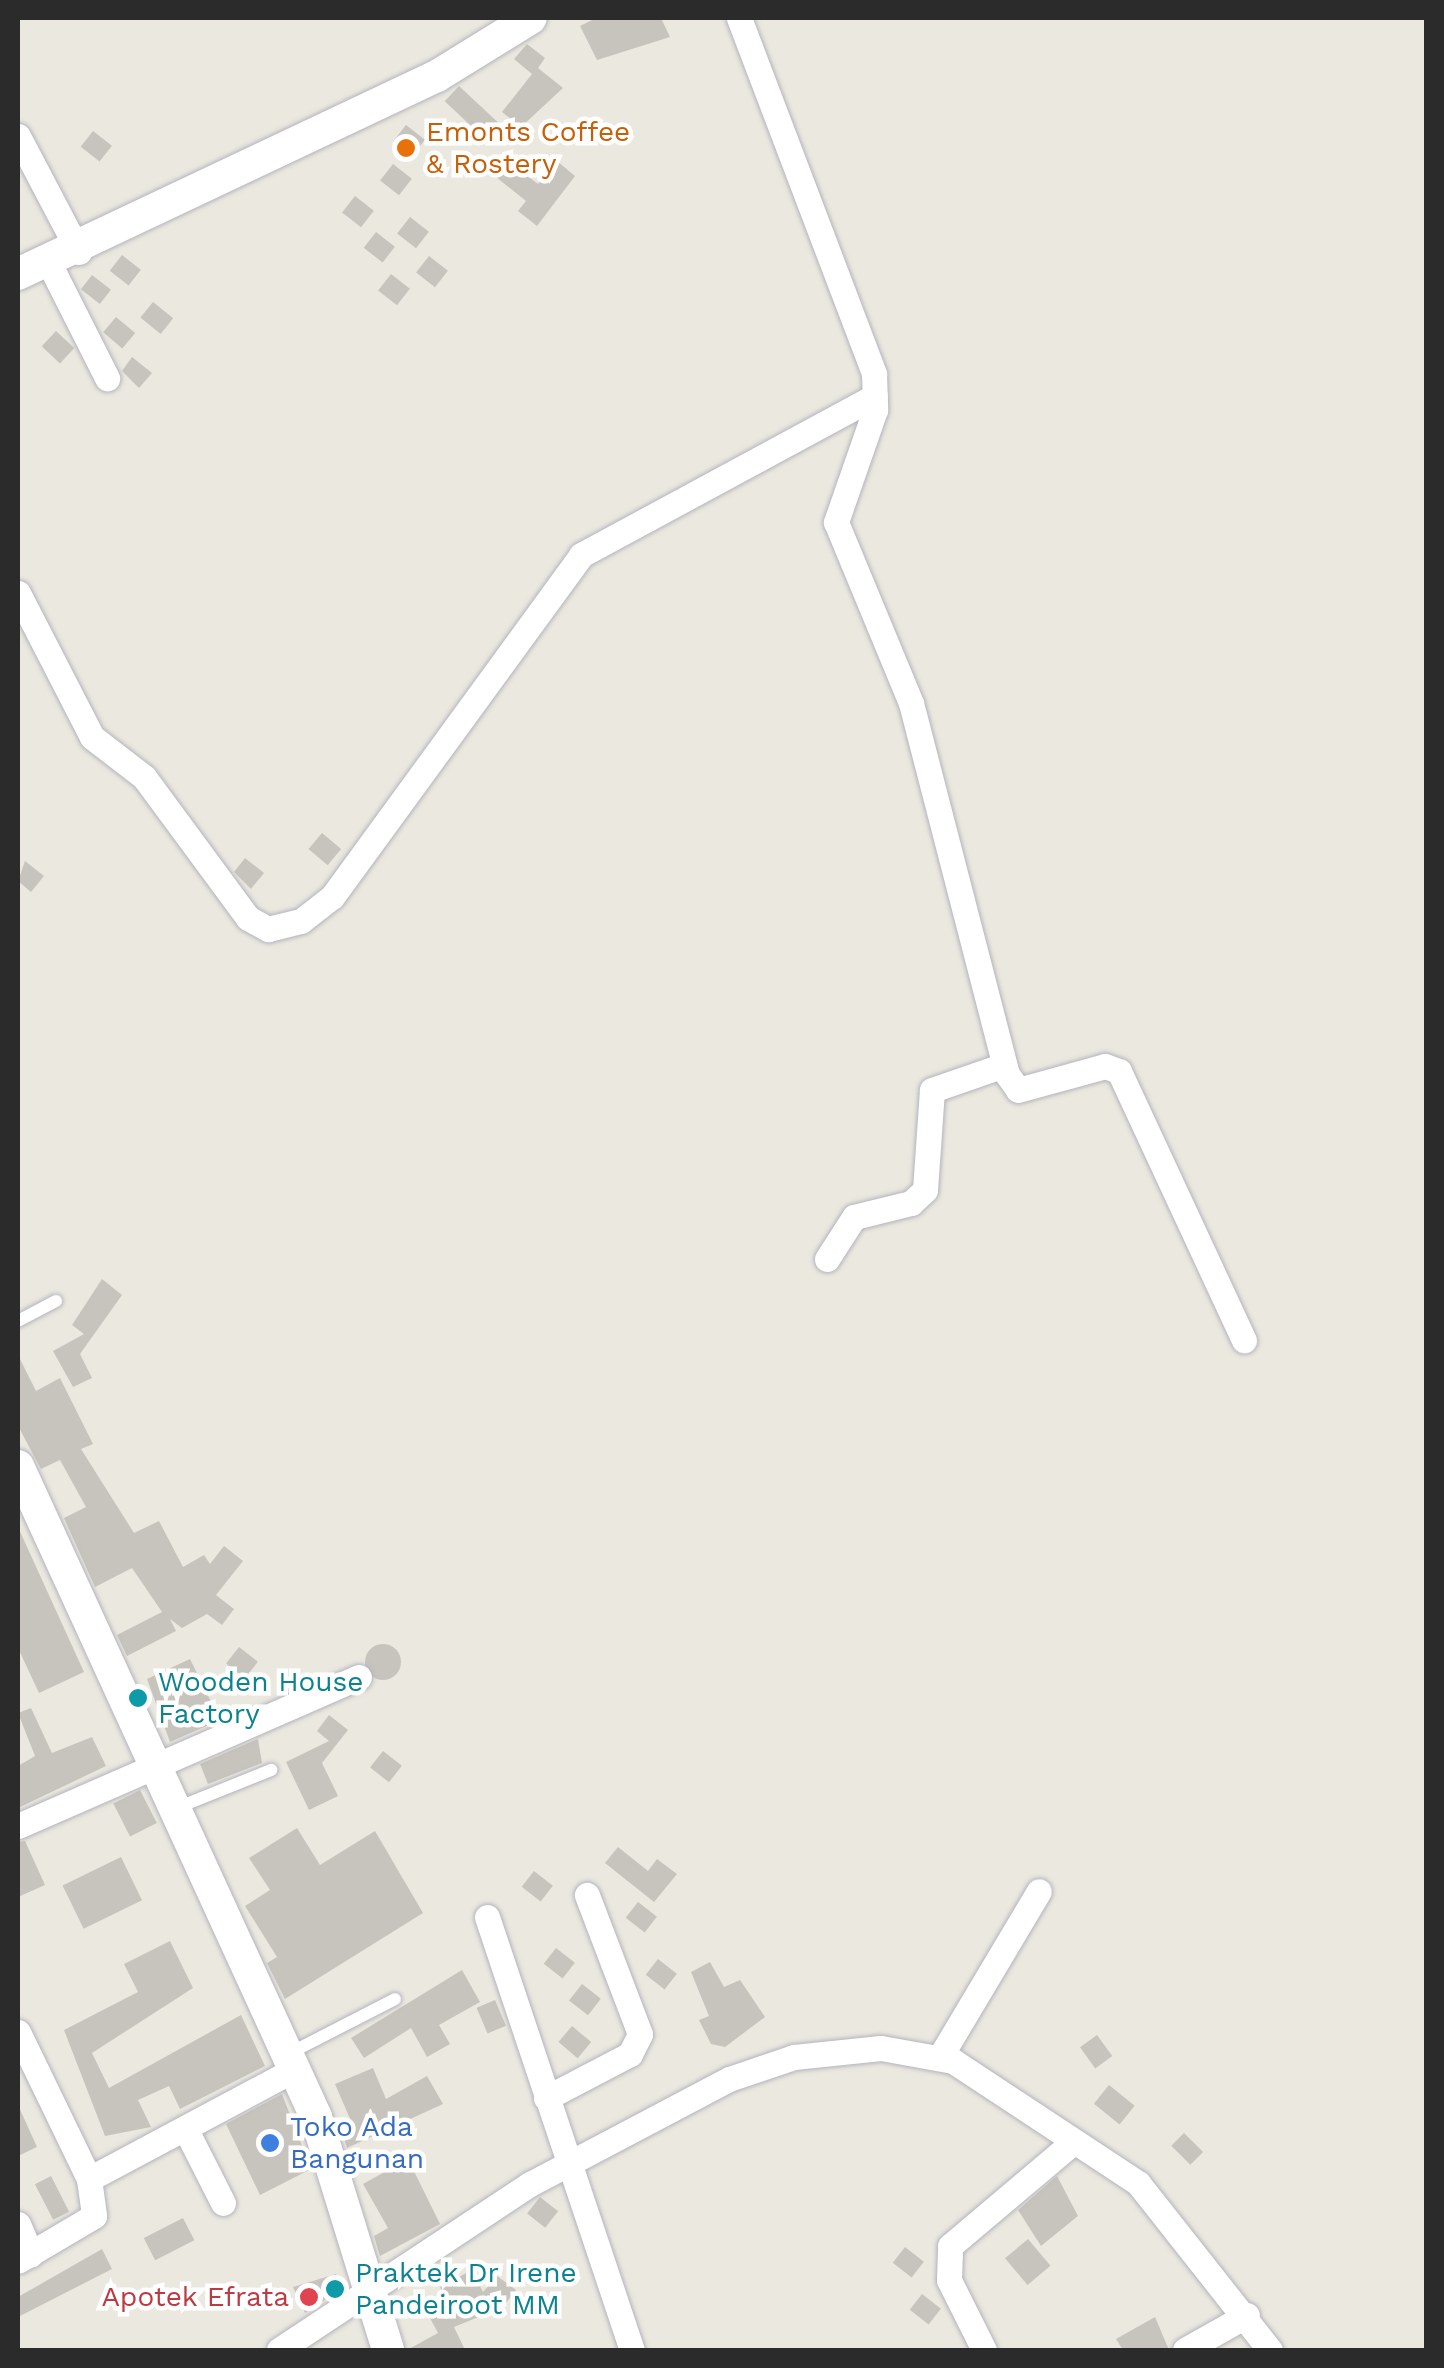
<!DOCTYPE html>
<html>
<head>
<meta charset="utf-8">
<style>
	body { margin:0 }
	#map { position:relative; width:1444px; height:2368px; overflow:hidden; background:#ebe8df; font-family:"Work Sans",sans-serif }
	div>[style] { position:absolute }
	.building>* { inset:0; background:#c7c4be; transform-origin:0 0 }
	.round { border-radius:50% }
	.roads { filter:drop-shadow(0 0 2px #b3b4bd) drop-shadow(0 0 2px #b3b4bd) }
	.lane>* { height:12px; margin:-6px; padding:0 6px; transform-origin:6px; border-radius:6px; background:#fff }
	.street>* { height:25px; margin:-12.5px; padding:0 12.5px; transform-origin:12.5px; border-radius:12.5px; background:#fff }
	.secondary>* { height:32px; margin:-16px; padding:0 16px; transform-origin:16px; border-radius:16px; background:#fff }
	.dots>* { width:28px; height:28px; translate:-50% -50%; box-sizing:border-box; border:5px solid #fff; border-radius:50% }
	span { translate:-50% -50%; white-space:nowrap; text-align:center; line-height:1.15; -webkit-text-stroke:9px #fff; paint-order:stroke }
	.food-label { font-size:28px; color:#c56008 }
	.left { translate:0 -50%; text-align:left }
	.culture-label { font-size:28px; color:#0d838f }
	.shop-label { font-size:28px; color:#366cbe }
	.health-label { font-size:28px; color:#be3a42 }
	.right { translate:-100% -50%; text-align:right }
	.frame { position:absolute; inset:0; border:20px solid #2b2b2b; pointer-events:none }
</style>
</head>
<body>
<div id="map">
	<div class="building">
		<i style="clip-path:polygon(596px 18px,661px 18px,670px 37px,597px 60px,580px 26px)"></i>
		<i style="clip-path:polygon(527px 44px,545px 58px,538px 68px,563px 88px,521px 127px,502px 112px,532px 74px,514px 59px)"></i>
		<i style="left:459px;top:86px;width:56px;height:21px;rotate:43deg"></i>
		<i style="left:406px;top:125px;width:24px;height:21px;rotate:38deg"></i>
		<i style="left:93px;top:131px;width:24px;height:20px;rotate:38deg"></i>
		<i style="clip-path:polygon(503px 157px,538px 184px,557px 161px,575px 176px,537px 226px,518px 211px,526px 201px,491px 173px)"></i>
		<i style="left:393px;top:164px;width:24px;height:21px;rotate:38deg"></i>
		<i style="left:355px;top:196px;width:24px;height:21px;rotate:38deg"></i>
		<i style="left:410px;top:217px;width:24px;height:21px;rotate:38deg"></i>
		<i style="left:376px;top:232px;width:24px;height:20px;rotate:38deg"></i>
		<i style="left:122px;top:255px;width:24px;height:20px;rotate:38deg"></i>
		<i style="left:429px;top:256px;width:24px;height:21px;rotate:38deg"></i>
		<i style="left:391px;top:274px;width:24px;height:21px;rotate:38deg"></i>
		<i style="left:92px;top:275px;width:24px;height:18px;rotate:38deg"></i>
		<i style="left:153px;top:302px;width:26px;height:20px;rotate:39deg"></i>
		<i style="left:116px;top:317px;width:25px;height:20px;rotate:40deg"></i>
		<i style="left:56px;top:331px;width:25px;height:21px;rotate:43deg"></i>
		<i style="clip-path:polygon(132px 357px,152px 373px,139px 388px,122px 371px)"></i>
		<i style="left:322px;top:833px;width:25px;height:21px;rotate:40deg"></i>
		<i style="clip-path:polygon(245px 858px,264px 873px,251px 889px,234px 872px)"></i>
		<i style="clip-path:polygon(25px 861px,44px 876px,31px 892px,18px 881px)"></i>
		<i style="clip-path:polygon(102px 1279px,122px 1295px,80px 1354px,92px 1378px,73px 1387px,53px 1351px,84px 1334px,72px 1325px)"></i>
		<i style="clip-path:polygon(18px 1355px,36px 1391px,60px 1378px,93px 1444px,81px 1449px,134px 1533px,159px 1521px,183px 1567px,204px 1555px,210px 1564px,224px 1546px,243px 1561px,216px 1595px,234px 1609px,222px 1625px,207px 1614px,182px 1628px,170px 1619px,176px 1631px,127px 1656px,117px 1635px,162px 1612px,132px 1568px,95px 1587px,64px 1518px,86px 1507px,60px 1460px,41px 1469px,18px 1426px)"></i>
		<i style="clip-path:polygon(18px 1527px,84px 1672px,39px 1693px,18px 1648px)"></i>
		<i class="round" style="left:365px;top:1644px;width:36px;height:36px"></i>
		<i style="left:239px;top:1647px;width:24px;height:21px;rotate:38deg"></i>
		<i style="clip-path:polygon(190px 1659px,220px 1720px,170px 1742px,147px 1679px)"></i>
		<i style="clip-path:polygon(31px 1708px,52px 1753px,92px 1737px,106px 1766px,18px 1808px,18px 1766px,35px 1756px,18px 1713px)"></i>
		<i style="clip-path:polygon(329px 1715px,348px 1730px,322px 1763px,338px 1796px,309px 1810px,286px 1762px,329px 1741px,317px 1731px)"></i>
		<i style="clip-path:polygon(258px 1739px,262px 1763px,208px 1784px,200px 1764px)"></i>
		<i style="left:383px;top:1751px;width:24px;height:21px;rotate:38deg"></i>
		<i style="left:140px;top:1790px;width:37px;height:30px;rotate:63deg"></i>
		<i style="clip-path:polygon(297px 1828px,320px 1865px,375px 1831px,423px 1913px,285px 1999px,267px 1963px,277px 1957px,245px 1906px,270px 1890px,249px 1858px)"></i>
		<i style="clip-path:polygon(25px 1841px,45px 1885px,18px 1897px,18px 1842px)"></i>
		<i style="clip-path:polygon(618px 1847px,648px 1871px,657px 1859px,677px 1874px,654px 1902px,605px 1863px)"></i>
		<i style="left:121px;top:1857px;width:48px;height:65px;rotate:64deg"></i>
		<i style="left:534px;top:1871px;width:24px;height:20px;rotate:38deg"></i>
		<i style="left:638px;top:1902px;width:24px;height:20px;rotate:38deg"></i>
		<i style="clip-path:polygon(170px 1941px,193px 1988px,92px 2053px,109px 2088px,241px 2015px,265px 2066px,180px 2109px,169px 2086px,138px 2100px,151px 2127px,105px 2136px,64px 2030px,138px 1992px,124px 1964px)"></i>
		<i style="left:556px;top:1948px;width:24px;height:20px;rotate:38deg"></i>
		<i style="left:658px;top:1959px;width:24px;height:20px;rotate:38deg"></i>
		<i style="clip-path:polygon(710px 1962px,724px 1987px,740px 1980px,765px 2017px,725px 2047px,711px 2044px,699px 2020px,709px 2016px,691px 1972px)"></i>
		<i style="clip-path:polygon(462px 1970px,480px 2002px,439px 2025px,450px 2044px,427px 2057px,411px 2028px,364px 2058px,351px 2038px)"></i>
		<i style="left:582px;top:1984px;width:24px;height:21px;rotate:38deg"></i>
		<i style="left:495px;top:2000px;width:28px;height:20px;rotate:67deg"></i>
		<i style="left:572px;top:2026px;width:25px;height:21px;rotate:40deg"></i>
		<i style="left:1097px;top:2035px;width:26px;height:21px;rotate:54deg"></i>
		<i style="clip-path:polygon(373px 2068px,386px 2099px,427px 2076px,443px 2104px,347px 2148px,340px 2125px,351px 2121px,335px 2084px)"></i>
		<i style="left:1109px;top:2085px;width:33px;height:24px;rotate:39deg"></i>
		<i style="clip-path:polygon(282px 2094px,311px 2169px,260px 2195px,226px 2124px)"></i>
		<i style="clip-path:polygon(18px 2105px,37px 2147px,18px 2156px)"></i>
		<i style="left:1184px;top:2133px;width:27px;height:18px;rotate:45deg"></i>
		<i style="clip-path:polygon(408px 2159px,440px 2224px,380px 2256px,374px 2236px,388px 2228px,363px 2184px)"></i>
		<i style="left:51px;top:2176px;width:40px;height:18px;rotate:63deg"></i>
		<i style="clip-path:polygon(1057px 2176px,1078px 2216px,1041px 2246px,1018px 2210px)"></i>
		<i style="left:540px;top:2197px;width:23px;height:21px;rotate:38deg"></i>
		<i style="left:183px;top:2218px;width:25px;height:44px;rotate:63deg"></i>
		<i style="left:1028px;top:2239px;width:35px;height:30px;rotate:50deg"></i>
		<i style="left:905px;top:2247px;width:24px;height:20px;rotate:38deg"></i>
		<i style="clip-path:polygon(102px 2249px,112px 2269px,18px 2317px,18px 2297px)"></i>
		<i style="clip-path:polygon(472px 2270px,483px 2292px,497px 2276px,516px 2290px,503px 2307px,454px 2327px,465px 2350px,407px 2350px,438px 2333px,424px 2307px,449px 2306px,440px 2287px)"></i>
		<i style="clip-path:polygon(336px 2274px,343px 2288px,305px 2313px,293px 2287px)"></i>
		<i style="left:922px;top:2294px;width:24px;height:20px;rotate:38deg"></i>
		<i style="clip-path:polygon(1155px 2317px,1169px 2350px,1123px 2350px,1116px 2339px)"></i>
	</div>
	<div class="roads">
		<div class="lane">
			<i style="left:18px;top:1321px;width:43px;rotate:-27.8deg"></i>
			<i style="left:174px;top:1809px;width:105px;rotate:-21.9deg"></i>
			<i style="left:290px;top:2053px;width:118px;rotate:-27.2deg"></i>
		</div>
		<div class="street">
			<i style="left:739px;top:18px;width:381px;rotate:69.2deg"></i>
			<i style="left:874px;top:374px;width:36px;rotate:88deg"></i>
			<i style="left:875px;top:410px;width:119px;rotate:109.2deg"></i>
			<i style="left:836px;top:522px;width:196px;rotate:67.5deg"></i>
			<i style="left:911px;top:703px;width:383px;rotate:75.5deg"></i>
			<i style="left:1007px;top:1074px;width:19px;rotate:55deg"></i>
			<i style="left:1018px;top:1090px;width:90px;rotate:-15.4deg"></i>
			<i style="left:1105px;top:1066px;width:15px;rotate:20deg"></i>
			<i style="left:1119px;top:1071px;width:297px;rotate:65.1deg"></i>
			<i style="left:18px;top:136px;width:131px;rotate:62.3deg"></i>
			<i style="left:50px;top:265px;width:127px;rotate:63.2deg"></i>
			<i style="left:18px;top:593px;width:162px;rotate:62.8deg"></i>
			<i style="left:92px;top:737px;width:66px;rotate:37.6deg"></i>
			<i style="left:144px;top:777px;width:175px;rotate:53.6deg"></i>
			<i style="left:248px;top:918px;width:23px;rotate:29deg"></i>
			<i style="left:268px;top:929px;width:34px;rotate:-14deg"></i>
			<i style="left:301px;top:921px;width:39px;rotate:-38deg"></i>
			<i style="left:332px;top:897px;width:423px;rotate:-53.9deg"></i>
			<i style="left:581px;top:555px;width:334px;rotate:-28.4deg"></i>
			<i style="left:827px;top:1259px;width:50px;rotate:-57.3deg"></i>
			<i style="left:854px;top:1217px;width:59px;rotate:-13.8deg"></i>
			<i style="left:911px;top:1203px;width:19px;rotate:-43deg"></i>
			<i style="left:925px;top:1190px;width:100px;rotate:-86deg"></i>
			<i style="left:932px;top:1090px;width:76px;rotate:-19.1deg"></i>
			<i style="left:18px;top:1826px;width:372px;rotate:-23.6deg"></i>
			<i style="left:487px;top:1917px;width:457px;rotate:71.5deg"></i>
			<i style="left:18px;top:2032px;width:163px;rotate:64.2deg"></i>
			<i style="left:89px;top:2179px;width:37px;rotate:82deg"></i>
			<i style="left:94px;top:2216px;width:88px;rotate:149.4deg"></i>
			<i style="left:940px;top:2057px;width:193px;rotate:-59.2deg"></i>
			<i style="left:546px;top:2098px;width:95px;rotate:-27.6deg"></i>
			<i style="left:630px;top:2054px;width:22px;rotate:-63deg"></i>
			<i style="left:640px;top:2034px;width:149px;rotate:-110.9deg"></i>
			<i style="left:185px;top:2128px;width:84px;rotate:63.1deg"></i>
			<i style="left:89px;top:2179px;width:234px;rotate:-28.1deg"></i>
			<i style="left:18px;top:2224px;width:33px;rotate:67deg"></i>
			<i style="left:279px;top:2350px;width:301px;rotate:-33.5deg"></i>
			<i style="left:530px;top:2184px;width:225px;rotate:-27.8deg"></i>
			<i style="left:729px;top:2079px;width:69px;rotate:-18.7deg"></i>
			<i style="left:794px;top:2057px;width:87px;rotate:-5.9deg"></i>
			<i style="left:881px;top:2048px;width:73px;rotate:10.2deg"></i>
			<i style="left:953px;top:2061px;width:222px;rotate:33.4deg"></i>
			<i style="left:1138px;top:2183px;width:213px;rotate:51.7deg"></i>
			<i style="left:984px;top:2350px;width:78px;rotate:-116.6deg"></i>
			<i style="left:949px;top:2280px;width:34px;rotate:-88deg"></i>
			<i style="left:950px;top:2246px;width:161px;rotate:-40.2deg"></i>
			<i style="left:1185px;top:2350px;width:71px;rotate:-29.4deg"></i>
		</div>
		<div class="secondary">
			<i style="left:18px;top:274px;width:463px;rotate:-25.3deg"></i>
			<i style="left:437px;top:76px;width:110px;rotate:-31.7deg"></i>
			<i style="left:18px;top:1466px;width:716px;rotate:65.4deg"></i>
			<i style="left:316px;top:2117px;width:244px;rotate:72.8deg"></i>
		</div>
	</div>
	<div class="dots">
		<i style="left:406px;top:148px;background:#e8710a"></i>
		<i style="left:138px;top:1698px;background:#0f9aa8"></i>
		<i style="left:270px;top:2143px;background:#3f7fe0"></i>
		<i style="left:335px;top:2289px;background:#0f9aa8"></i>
		<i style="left:309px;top:2297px;background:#e0444e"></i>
	</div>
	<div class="food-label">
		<span class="left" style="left:426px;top:148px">Emonts Coffee<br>&amp; Rostery</span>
	</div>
	<div class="culture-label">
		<span class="left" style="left:158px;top:1698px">Wooden House<br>Factory</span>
		<span class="left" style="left:355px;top:2289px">Praktek Dr Irene<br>Pandeiroot MM</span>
	</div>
	<div class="shop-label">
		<span class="left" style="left:290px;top:2143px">Toko Ada<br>Bangunan</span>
	</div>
	<div class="health-label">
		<span class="right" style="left:289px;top:2297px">Apotek Efrata</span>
	</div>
	<div class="frame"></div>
</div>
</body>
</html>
